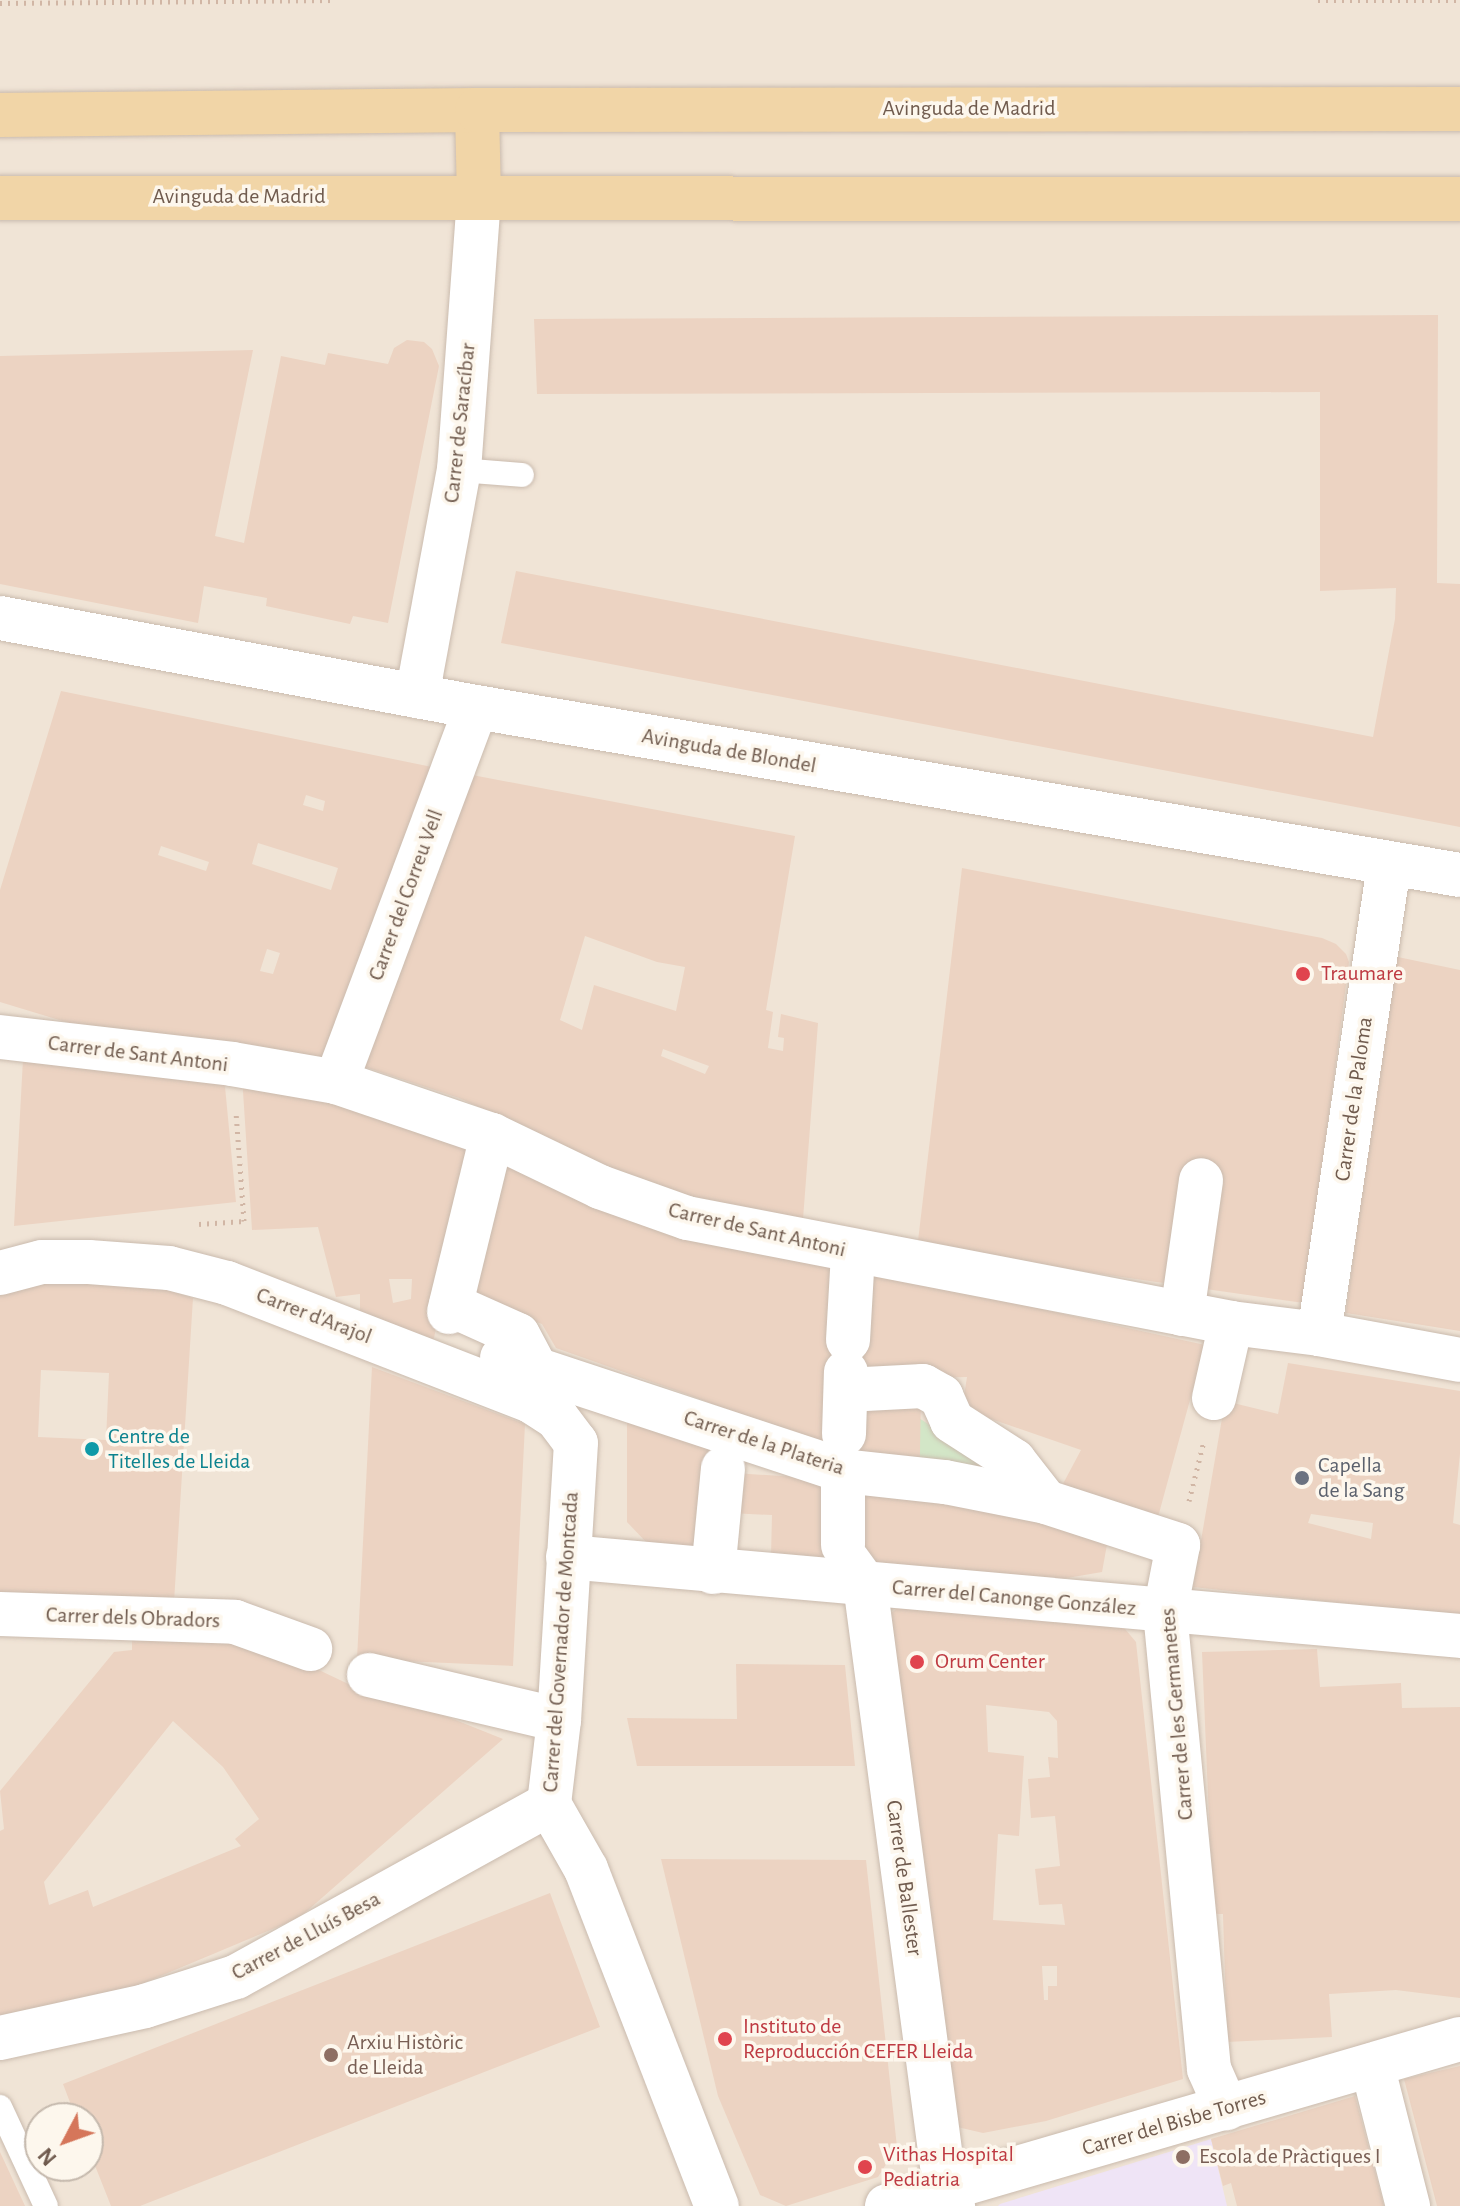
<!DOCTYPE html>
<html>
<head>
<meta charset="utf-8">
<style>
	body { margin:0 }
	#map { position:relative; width:1460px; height:2206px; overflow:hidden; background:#faf2e7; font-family:"Alegreya Sans",sans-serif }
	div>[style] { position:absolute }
	.residential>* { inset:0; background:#f0e4d6 }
	.education>* { inset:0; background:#efe4f6 }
	.green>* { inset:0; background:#d3e6c7 }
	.building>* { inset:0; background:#ecd3c2; transform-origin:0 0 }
	.path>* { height:5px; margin-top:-2.5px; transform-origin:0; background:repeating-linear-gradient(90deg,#d1b6a5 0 2px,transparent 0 8px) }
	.roads { filter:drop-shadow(0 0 2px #cabbae) drop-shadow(0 0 2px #cabbae) }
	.lane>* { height:24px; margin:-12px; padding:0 12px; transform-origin:12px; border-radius:12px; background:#fff }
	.street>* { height:44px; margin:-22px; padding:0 22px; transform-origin:22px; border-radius:22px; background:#fff }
	.primary>* { height:44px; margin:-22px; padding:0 22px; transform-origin:22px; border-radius:22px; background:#f1d5a7 }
	.dots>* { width:22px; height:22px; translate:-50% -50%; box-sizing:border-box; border:4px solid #fdf7ed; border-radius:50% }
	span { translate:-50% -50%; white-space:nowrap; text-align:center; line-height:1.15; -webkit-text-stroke:7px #fdf7ed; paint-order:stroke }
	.street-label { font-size:22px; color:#705b4e }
	.health-label { font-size:22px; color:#be3a42 }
	.left { translate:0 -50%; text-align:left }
	.culture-label { font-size:22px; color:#0d838f }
	.worship-label { font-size:22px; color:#5b616d }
	.education-label { font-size:22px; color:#785e54 }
	.north { position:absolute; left:24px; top:2102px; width:80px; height:80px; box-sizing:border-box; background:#fdf7ed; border:2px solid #c5b9ad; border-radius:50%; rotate:229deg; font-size:22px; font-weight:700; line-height:32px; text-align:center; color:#705b4e }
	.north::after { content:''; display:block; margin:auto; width:28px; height:36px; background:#d5765a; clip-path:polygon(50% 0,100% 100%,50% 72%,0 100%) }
</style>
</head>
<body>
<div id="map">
	<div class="residential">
		<i style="clip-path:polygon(evenodd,0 0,1460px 0,1460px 2206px,0 2206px,0 0,40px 2118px,88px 2118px,88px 2166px,40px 2166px,40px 2118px)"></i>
	</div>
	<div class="education">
		<i style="clip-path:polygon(1211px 2139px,1227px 2206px,998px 2206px,1000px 2204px)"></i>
	</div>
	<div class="green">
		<i style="clip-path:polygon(919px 1418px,1028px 1491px,916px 1468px)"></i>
	</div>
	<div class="building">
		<i style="clip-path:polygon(1438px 315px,1437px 583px,1460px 584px,1460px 827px,501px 643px,516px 571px,1373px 737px,1395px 619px,1396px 588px,1320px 591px,1320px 392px,537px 394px,534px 319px)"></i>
		<i style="clip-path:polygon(407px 340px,424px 342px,432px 349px,439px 366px,388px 623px,353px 616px,350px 624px,266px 606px,267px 598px,204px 586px,198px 623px,0 584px,0 356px,253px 350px,215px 536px,244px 543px,281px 356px,325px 365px,328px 353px,388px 364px,394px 348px)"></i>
		<i style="clip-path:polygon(evenodd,61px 691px,432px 767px,332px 1060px,102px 1033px,0 1002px,0 890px,61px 691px,306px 795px,325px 801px,323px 811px,303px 805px,306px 795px,61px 691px,258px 843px,338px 868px,331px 890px,252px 864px,258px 843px,61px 691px,161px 846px,209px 862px,206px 871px,158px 855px,161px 846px,61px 691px,267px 949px,280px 953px,273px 974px,260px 971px,267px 949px)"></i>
		<i style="clip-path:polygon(evenodd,467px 774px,795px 836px,766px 1010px,773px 1012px,768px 1048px,783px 1051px,784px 1038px,778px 1037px,781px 1014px,818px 1023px,803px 1219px,667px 1193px,459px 1098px,356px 1064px,467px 774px,585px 936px,657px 962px,685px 967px,676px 1011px,594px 985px,582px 1030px,560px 1020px,585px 936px,467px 774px,663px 1049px,709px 1066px,705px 1074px,661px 1056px,663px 1049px)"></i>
		<i style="clip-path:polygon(962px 868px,1322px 938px,1336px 944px,1346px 954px,1349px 962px,1304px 1303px,1080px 1271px,918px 1241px)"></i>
		<i style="clip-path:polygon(1393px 956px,1460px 970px,1460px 1331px,1346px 1313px)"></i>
		<i style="clip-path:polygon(23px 1059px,224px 1076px,236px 1202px,14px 1226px)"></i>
		<i style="clip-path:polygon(evenodd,242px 1076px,332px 1097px,476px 1151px,433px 1342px,360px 1317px,360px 1294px,336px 1297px,318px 1227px,252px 1230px,242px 1076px,389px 1279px,412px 1279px,411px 1299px,393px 1303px,389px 1279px)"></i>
		<i style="clip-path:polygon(496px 1158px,845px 1267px,827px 1443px,801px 1441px,700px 1399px,556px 1348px,542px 1324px,466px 1295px)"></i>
		<i style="clip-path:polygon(858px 1269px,1205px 1345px,1155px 1528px,1056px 1497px,1081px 1450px,962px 1409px,967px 1377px,850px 1380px)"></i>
		<i style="clip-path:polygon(evenodd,23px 1281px,149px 1284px,193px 1298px,174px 1602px,0 1602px,0 1293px,23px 1281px,41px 1370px,109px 1373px,106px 1440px,38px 1437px,41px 1370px)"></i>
		<i style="clip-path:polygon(evenodd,1288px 1363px,1460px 1391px,1460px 1454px,1453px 1523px,1460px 1525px,1460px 1616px,1193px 1587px,1225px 1401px,1278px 1414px,1288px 1363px,1311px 1514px,1373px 1523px,1371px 1539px,1308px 1523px,1311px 1514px)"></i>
		<i style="clip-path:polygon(372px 1367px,525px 1424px,513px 1666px,357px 1659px)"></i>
		<i style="left:861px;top:1393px;width:60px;height:74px;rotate:1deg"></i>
		<i style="clip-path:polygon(627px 1416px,712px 1445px,708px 1548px,647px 1543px,627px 1522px)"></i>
		<i style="clip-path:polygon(734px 1473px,830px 1479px,826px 1560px,771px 1556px,772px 1515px,729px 1513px)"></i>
		<i style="clip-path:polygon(858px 1481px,1110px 1528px,1102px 1572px,1026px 1585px,855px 1565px)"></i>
		<i style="clip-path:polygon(evenodd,902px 1604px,1120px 1623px,1136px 1642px,1183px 2079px,1046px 2121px,983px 2133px,953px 2126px,883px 1620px,902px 1604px,986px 1705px,1049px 1712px,1057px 1721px,1058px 1758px,1048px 1757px,1050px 1777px,1028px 1779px,1031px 1818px,1055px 1816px,1060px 1866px,1035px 1869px,1039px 1905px,1062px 1904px,1065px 1925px,993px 1920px,998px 1834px,1019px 1836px,1024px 1756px,988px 1752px,986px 1705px,902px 1604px,1042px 1966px,1057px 1966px,1057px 1986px,1048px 1986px,1048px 2000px,1044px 2000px,1042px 1966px)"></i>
		<i style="clip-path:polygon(evenodd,132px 1630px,243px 1634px,361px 1690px,423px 1707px,503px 1739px,299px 1918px,120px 1993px,0 2019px,0 1831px,4px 1829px,0 1791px,114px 1652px,132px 1650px,132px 1630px,173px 1721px,223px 1767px,259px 1819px,235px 1839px,241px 1846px,93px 1907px,88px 1890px,49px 1905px,44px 1882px,173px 1721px)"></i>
		<i style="clip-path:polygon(1317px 1649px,1320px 1687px,1401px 1683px,1402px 1708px,1460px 1707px,1460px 1998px,1396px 1990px,1329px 1994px,1332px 2037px,1227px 2042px,1223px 1914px,1213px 1914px,1202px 1652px)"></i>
		<i style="clip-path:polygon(736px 1664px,845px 1665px,855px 1766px,637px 1766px,627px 1718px,737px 1719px)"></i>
		<i style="clip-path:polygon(661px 1859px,866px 1860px,897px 2147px,878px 2177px,786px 2206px,760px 2195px,718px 2096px)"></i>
		<i style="clip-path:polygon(550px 1893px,600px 2027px,140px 2206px,111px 2206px,88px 2148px,88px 2118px,76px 2118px,63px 2084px)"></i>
		<i style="clip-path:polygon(1460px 2066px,1460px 2206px,1437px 2206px,1404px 2079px)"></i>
		<i style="clip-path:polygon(1355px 2096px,1384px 2206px,1237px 2206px,1231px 2183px,1223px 2186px,1211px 2139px)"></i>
		<i style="clip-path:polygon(0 2152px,25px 2206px,0 2206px)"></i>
	</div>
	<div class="path">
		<i style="left:1318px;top:0;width:142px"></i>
		<i style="left:0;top:3px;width:335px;rotate:-0.5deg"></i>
		<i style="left:199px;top:1224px;width:45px;rotate:-3.8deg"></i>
		<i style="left:244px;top:1221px;width:109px;rotate:-94.2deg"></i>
		<i style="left:1189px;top:1501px;width:62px;rotate:-76deg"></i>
	</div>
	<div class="roads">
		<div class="lane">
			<i style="left:459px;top:470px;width:63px;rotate:4.5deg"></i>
			<i style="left:0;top:2107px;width:109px;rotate:65.1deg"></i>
		</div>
		<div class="street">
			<i style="left:0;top:618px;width:484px;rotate:10.6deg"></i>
			<i style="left:476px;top:707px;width:998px;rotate:9.69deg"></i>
			<i style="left:417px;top:696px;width:230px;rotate:-79.5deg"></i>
			<i style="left:459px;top:470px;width:275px;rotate:-85.8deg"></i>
			<i style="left:0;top:1037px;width:234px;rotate:6.6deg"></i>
			<i style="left:232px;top:1064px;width:106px;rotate:9.8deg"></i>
			<i style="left:336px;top:1082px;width:165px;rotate:18.8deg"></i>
			<i style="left:492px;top:1135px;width:120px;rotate:25.7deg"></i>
			<i style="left:600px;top:1187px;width:92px;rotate:19.6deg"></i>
			<i style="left:687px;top:1218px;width:554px;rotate:10.92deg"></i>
			<i style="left:1231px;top:1323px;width:89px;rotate:7.1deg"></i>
			<i style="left:1319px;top:1334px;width:143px;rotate:10.4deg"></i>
			<i style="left:336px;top:1082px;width:400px;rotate:-69.5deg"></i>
			<i style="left:0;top:1273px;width:43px;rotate:-14.7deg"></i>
			<i style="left:42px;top:1262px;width:47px"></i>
			<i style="left:89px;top:1262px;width:80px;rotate:4.3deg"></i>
			<i style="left:169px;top:1268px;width:60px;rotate:14.5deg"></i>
			<i style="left:227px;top:1283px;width:326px;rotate:21.2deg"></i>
			<i style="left:531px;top:1401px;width:31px;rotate:33deg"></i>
			<i style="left:557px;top:1418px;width:31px;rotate:53deg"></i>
			<i style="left:576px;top:1443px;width:278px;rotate:93.5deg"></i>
			<i style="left:559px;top:1720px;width:85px;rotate:96.8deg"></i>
			<i style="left:549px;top:1804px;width:75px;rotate:60.4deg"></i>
			<i style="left:586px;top:1869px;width:362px;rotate:68.8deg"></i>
			<i style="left:451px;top:1305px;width:73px;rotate:24.1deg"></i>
			<i style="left:518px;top:1335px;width:38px;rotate:62deg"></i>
			<i style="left:449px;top:1312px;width:182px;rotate:-76.3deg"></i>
			<i style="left:1182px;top:1314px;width:135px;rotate:-81.9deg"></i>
			<i style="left:1319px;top:1334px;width:475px;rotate:-81.5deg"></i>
			<i style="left:848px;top:1340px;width:88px;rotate:-86.7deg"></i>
			<i style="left:502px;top:1358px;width:359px;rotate:18.3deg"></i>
			<i style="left:843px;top:1471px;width:103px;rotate:6.2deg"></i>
			<i style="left:945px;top:1482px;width:103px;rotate:11.2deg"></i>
			<i style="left:1046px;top:1502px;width:139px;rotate:18deg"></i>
			<i style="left:1178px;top:1545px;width:68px;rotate:101deg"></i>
			<i style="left:1165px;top:1612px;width:459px;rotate:84.5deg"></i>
			<i style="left:1209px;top:2069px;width:43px;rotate:66.4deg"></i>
			<i style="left:846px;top:1390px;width:77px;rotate:-3deg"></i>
			<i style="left:923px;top:1386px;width:21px;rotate:29deg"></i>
			<i style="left:941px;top:1396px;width:27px;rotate:66deg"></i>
			<i style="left:952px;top:1421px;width:74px;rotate:32.8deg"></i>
			<i style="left:1014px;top:1461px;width:52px;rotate:52deg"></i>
			<i style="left:1214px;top:1398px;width:77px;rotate:-77.2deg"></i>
			<i style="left:844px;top:1434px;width:62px;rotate:-88.2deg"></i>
			<i style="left:843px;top:1545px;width:74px;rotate:-90deg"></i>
			<i style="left:568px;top:1557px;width:895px;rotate:5.06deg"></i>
			<i style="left:848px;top:1561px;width:29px;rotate:54deg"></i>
			<i style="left:865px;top:1584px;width:609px;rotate:82.46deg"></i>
			<i style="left:945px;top:2188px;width:20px;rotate:66deg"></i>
			<i style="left:713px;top:1572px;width:104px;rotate:-84.5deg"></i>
			<i style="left:0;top:1614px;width:235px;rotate:1.9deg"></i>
			<i style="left:235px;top:1622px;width:80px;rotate:19.8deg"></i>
			<i style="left:369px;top:1675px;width:195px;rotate:13.3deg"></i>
			<i style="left:0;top:2038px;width:148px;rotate:-12.4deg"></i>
			<i style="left:145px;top:2006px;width:96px;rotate:-17.7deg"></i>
			<i style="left:236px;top:1977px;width:358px;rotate:-28.9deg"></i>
			<i style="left:1372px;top:2065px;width:146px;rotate:75.7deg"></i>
			<i style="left:887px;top:2206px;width:597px;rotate:-16.25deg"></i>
		</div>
		<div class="primary">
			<i style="left:477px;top:110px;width:86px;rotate:88.7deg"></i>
			<i style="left:0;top:115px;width:477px;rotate:-0.6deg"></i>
			<i style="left:477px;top:110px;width:983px;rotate:-0.06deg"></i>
			<i style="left:0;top:198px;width:1460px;rotate:0.04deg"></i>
		</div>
	</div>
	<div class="dots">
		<i style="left:1303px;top:974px;background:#e0444e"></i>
		<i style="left:92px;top:1449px;background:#0f9aa8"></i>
		<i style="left:1302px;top:1478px;background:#6b7280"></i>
		<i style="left:917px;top:1662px;background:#e0444e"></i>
		<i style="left:725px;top:2039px;background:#e0444e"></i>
		<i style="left:331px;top:2055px;background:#8d6e63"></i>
		<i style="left:1183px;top:2157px;background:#8d6e63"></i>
		<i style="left:865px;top:2167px;background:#e0444e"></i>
	</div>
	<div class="street-label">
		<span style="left:969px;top:109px">Avinguda de Madrid</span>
		<span style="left:239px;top:197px">Avinguda de Madrid</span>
		<span style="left:460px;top:423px;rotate:-84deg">Carrer de Saracíbar</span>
		<span style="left:729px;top:751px;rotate:10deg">Avinguda de Blondel</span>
		<span style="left:406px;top:895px;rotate:-70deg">Carrer del Correu Vell</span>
		<span style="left:138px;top:1054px;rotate:7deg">Carrer de Sant Antoni</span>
		<span style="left:1354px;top:1099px;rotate:-82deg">Carrer de la Paloma</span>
		<span style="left:757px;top:1230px;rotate:13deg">Carrer de Sant Antoni</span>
		<span style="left:314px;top:1316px;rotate:21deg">Carrer d'Arajol</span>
		<span style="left:764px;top:1443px;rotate:18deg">Carrer de la Plateria</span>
		<span style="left:1014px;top:1598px;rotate:5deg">Carrer del Canonge González</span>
		<span style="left:133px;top:1618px;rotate:2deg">Carrer dels Obradors</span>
		<span style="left:561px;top:1642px;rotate:-86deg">Carrer del Governador de Montcada</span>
		<span style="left:1177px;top:1714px;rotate:-95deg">Carrer de les Germanetes</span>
		<span style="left:904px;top:1878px;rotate:82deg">Carrer de Ballester</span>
		<span style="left:306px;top:1936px;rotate:-28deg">Carrer de Lluís Besa</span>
		<span style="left:1174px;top:2123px;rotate:-16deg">Carrer del Bisbe Torres</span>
	</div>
	<div class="health-label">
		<span class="left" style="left:1321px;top:974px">Traumare</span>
		<span class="left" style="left:935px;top:1662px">Orum Center</span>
		<span class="left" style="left:743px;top:2039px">Instituto de<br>Reproducción CEFER Lleida</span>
		<span class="left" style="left:883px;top:2167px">Vithas Hospital<br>Pediatria</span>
	</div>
	<div class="culture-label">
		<span class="left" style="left:108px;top:1449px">Centre de<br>Titelles de Lleida</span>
	</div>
	<div class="worship-label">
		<span class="left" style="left:1318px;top:1478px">Capella<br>de la Sang</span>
	</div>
	<div class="education-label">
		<span class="left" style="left:347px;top:2055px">Arxiu Històric<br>de Lleida</span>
		<span class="left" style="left:1199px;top:2157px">Escola de Pràctiques I</span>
	</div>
	<div class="north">N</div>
</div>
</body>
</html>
